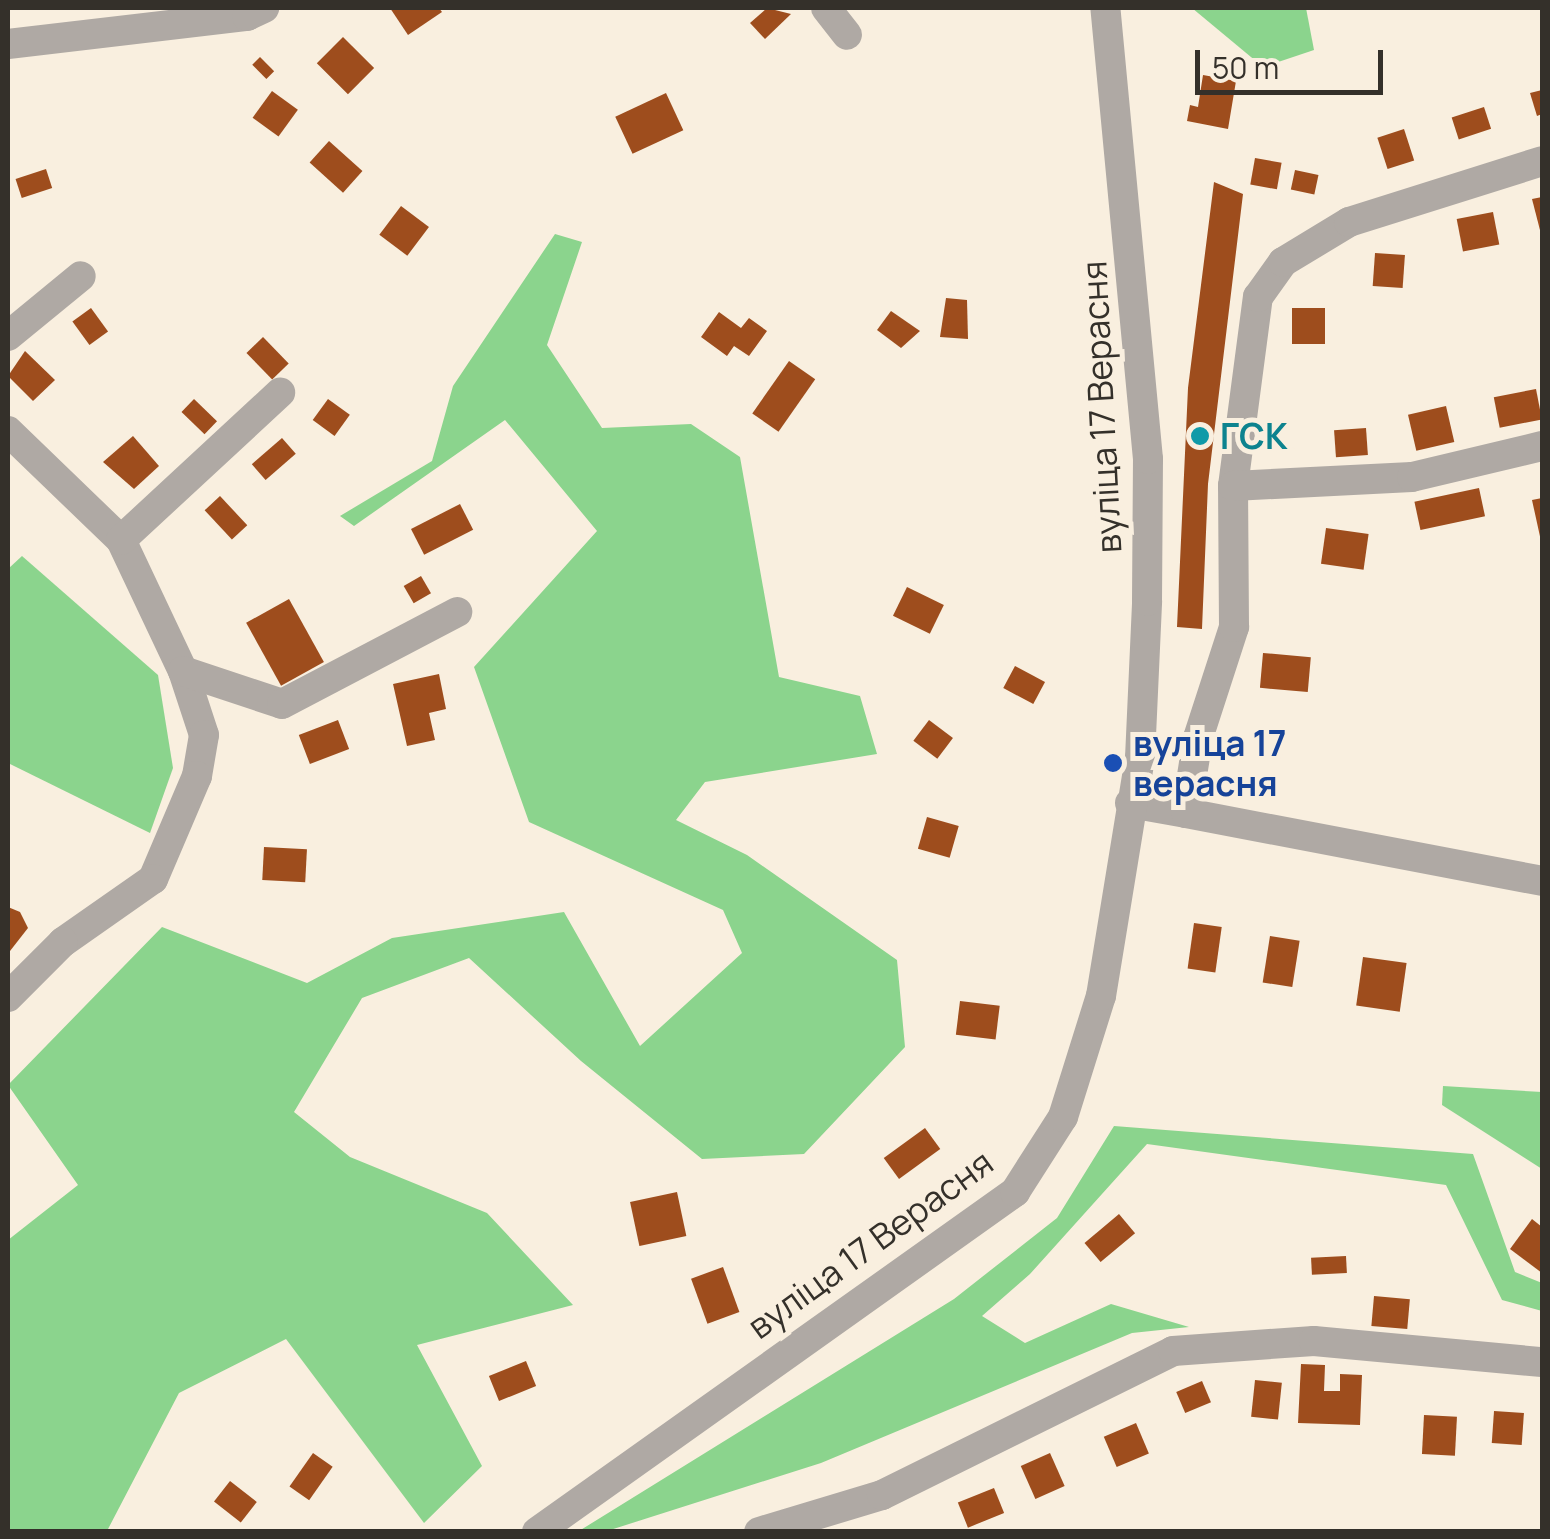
<!DOCTYPE html>
<html>
<head>
<meta charset="utf-8">
<style>
	body { margin:0 }
	#map { position:relative; width:1550px; height:1539px; overflow:hidden; background:#f9efdf; font-family:Manrope,sans-serif }
	div>[style] { position:absolute }
	.forest>* { inset:0; background:#8bd48d }
	.building>* { inset:0; background:#9e4d1d; transform-origin:0 0 }
	.minor>* { height:30px; margin:-15px; padding:0 15px; transform-origin:15px; border-radius:15px; background:#afa9a4 }
	.dots>* { width:28px; height:28px; translate:-50% -50%; box-sizing:border-box; border:5px solid #f9efdf; border-radius:50% }
	span { translate:-50% -50%; white-space:nowrap; text-align:center; line-height:1.15; -webkit-text-stroke:10px #f9efdf; paint-order:stroke }
	.street-label { font-size:35px; color:#34302a }
	.culture-label { font-size:35px; color:#0d838f; font-weight:700 }
	.left { translate:0 -50%; text-align:left }
	.transit-label { font-size:35px; color:#164399; font-weight:700 }
	.frame { position:absolute; inset:0; border:10px solid #34302a; pointer-events:none }
	.scale { position:absolute; left:1195px; top:50px; width:188px; height:45px; box-sizing:border-box; border:5px solid #34302a; border-top:0; padding-left:12px; font-size:30px; line-height:35px; white-space:nowrap; color:#34302a; -webkit-text-stroke:8px #f9efdf; paint-order:stroke }
</style>
</head>
<body>
<div id="map">
	<div class="forest">
		<i style="clip-path:polygon(1192px 8px,1306px 8px,1314px 50px,1263px 67px)"></i>
		<i style="clip-path:polygon(555px 234px,582px 242px,547px 345px,602px 428px,691px 424px,740px 457px,779px 677px,860px 696px,877px 754px,705px 782px,676px 820px,747px 855px,897px 960px,905px 1047px,804px 1154px,702px 1159px,581px 1061px,469px 958px,362px 998px,294px 1112px,350px 1157px,487px 1213px,573px 1305px,417px 1345px,482px 1466px,424px 1523px,286px 1339px,179px 1393px,107px 1531px,8px 1531px,8px 1240px,78px 1185px,8px 1085px,162px 927px,307px 983px,392px 938px,564px 912px,640px 1046px,742px 953px,723px 910px,529px 822px,474px 667px,597px 531px,505px 420px,354px 526px,340px 516px,432px 461px,453px 386px)"></i>
		<i style="clip-path:polygon(22px 556px,158px 675px,173px 768px,150px 833px,8px 763px,8px 569px)"></i>
		<i style="clip-path:polygon(1443px 1086px,1542px 1092px,1542px 1169px,1442px 1105px)"></i>
		<i style="clip-path:polygon(1114px 1126px,1473px 1154px,1515px 1272px,1542px 1283px,1542px 1311px,1502px 1300px,1446px 1185px,1147px 1144px,1030px 1274px,982px 1316px,1025px 1343px,1111px 1304px,1189px 1327px,1132px 1333px,821px 1463px,607px 1531px,579px 1531px,954px 1299px,1057px 1218px)"></i>
	</div>
	<div class="building">
		<i style="clip-path:polygon(390px 8px,439px 8px,442px 12px,408px 35px)"></i>
		<i style="clip-path:polygon(767px 8px,791px 14px,765px 39px,750px 23px)"></i>
		<i style="left:343px;top:37px;width:44px;height:37px;rotate:45deg"></i>
		<i style="left:260px;top:57px;width:20px;height:11px;rotate:45deg"></i>
		<i style="clip-path:polygon(1203px 75px,1236px 81px,1228px 129px,1187px 121px,1190px 105px,1198px 107px)"></i>
		<i style="clip-path:polygon(1542px 90px,1542px 114px,1537px 116px,1530px 93px)"></i>
		<i style="left:272px;top:91px;width:32px;height:33px;rotate:36deg"></i>
		<i style="left:666px;top:93px;width:41px;height:56px;rotate:65deg"></i>
		<i style="left:1484px;top:107px;width:23px;height:34px;rotate:72deg"></i>
		<i style="left:1404px;top:129px;width:33px;height:28px;rotate:72deg"></i>
		<i style="left:329px;top:141px;width:45px;height:29px;rotate:42deg"></i>
		<i style="left:1255px;top:158px;width:27px;height:27px;rotate:10deg"></i>
		<i style="left:46px;top:169px;width:20px;height:32px;rotate:72deg"></i>
		<i style="left:1295px;top:170px;width:24px;height:20px;rotate:12deg"></i>
		<i style="clip-path:polygon(1214px 182px,1243px 194px,1208px 484px,1202px 629px,1177px 627px,1188px 388px)"></i>
		<i style="clip-path:polygon(1542px 197px,1542px 234px,1541px 234px,1532px 199px)"></i>
		<i style="left:401px;top:206px;width:35px;height:36px;rotate:37deg"></i>
		<i style="left:1493px;top:212px;width:33px;height:37px;rotate:79deg"></i>
		<i style="left:1375px;top:253px;width:30px;height:33px;rotate:4deg"></i>
		<i style="clip-path:polygon(946px 298px,967px 300px,968px 339px,940px 337px)"></i>
		<i style="left:91px;top:308px;width:29px;height:23px;rotate:54deg"></i>
		<i style="left:1292px;top:308px;width:33px;height:36px"></i>
		<i style="clip-path:polygon(891px 311px,920px 331px,901px 348px,877px 330px)"></i>
		<i style="clip-path:polygon(719px 312px,741px 328px,749px 318px,767px 331px,749px 356px,734px 346px,727px 356px,701px 337px)"></i>
		<i style="left:263px;top:337px;width:37px;height:23px;rotate:46deg"></i>
		<i style="clip-path:polygon(25px 351px,55px 380px,33px 401px,8px 376px)"></i>
		<i style="left:789px;top:361px;width:32px;height:64px;rotate:35deg"></i>
		<i style="left:1536px;top:389px;width:31px;height:43px;rotate:79deg"></i>
		<i style="left:194px;top:399px;width:32px;height:18px;rotate:44deg"></i>
		<i style="left:328px;top:399px;width:27px;height:26px;rotate:36deg"></i>
		<i style="left:1446px;top:406px;width:37px;height:39px;rotate:77deg"></i>
		<i style="left:1366px;top:428px;width:27px;height:32px;rotate:86deg"></i>
		<i style="clip-path:polygon(133px 436px,159px 466px,134px 489px,103px 462px)"></i>
		<i style="left:282px;top:438px;width:21px;height:40px;rotate:49deg"></i>
		<i style="left:1479px;top:488px;width:29px;height:66px;rotate:78deg"></i>
		<i style="left:220px;top:496px;width:40px;height:21px;rotate:47deg"></i>
		<i style="clip-path:polygon(1542px 498px,1542px 540px,1541px 541px,1532px 500px)"></i>
		<i style="left:460px;top:504px;width:29px;height:55px;rotate:63deg"></i>
		<i style="left:1326px;top:528px;width:43px;height:36px;rotate:8deg"></i>
		<i style="left:421px;top:576px;width:20px;height:20px;rotate:60deg"></i>
		<i style="left:907px;top:587px;width:41px;height:32px;rotate:26deg"></i>
		<i style="left:289px;top:599px;width:72px;height:49px;rotate:61deg"></i>
		<i style="left:1263px;top:653px;width:48px;height:35px;rotate:5deg"></i>
		<i style="left:1015px;top:666px;width:34px;height:25px;rotate:28deg"></i>
		<i style="clip-path:polygon(439px 674px,446px 709px,429px 713px,435px 740px,407px 746px,393px 684px)"></i>
		<i style="left:338px;top:720px;width:31px;height:42px;rotate:69deg"></i>
		<i style="left:929px;top:720px;width:30px;height:26px;rotate:37deg"></i>
		<i style="left:927px;top:817px;width:33px;height:33px;rotate:16deg"></i>
		<i style="left:264px;top:847px;width:43px;height:33px;rotate:3deg"></i>
		<i style="clip-path:polygon(8px 907px,20px 912px,28px 928px,10px 951px)"></i>
		<i style="left:1194px;top:923px;width:28px;height:46px;rotate:8deg"></i>
		<i style="left:1270px;top:936px;width:30px;height:47px;rotate:9deg"></i>
		<i style="left:1363px;top:957px;width:44px;height:49px;rotate:8deg"></i>
		<i style="left:960px;top:1001px;width:40px;height:34px;rotate:7deg"></i>
		<i style="left:925px;top:1128px;width:26px;height:51px;rotate:54deg"></i>
		<i style="left:677px;top:1192px;width:45px;height:48px;rotate:78deg"></i>
		<i style="left:1119px;top:1214px;width:25px;height:45px;rotate:50deg"></i>
		<i style="clip-path:polygon(1532px 1219px,1542px 1227px,1542px 1273px,1510px 1249px)"></i>
		<i style="left:1346px;top:1256px;width:17px;height:35px;rotate:87deg"></i>
		<i style="left:723px;top:1267px;width:48px;height:34px;rotate:70deg"></i>
		<i style="left:1374px;top:1296px;width:36px;height:30px;rotate:5deg"></i>
		<i style="left:526px;top:1361px;width:27px;height:40px;rotate:68deg"></i>
		<i style="clip-path:polygon(1301px 1364px,1325px 1365px,1324px 1391px,1340px 1391px,1340px 1374px,1362px 1375px,1360px 1425px,1298px 1423px)"></i>
		<i style="left:1255px;top:1380px;width:27px;height:37px;rotate:6deg"></i>
		<i style="left:1202px;top:1381px;width:23px;height:28px;rotate:67deg"></i>
		<i style="left:1494px;top:1411px;width:30px;height:32px;rotate:4deg"></i>
		<i style="left:1424px;top:1415px;width:33px;height:39px;rotate:3deg"></i>
		<i style="left:1136px;top:1423px;width:33px;height:35px;rotate:67deg"></i>
		<i style="left:313px;top:1453px;width:24px;height:41px;rotate:35deg"></i>
		<i style="left:1050px;top:1453px;width:36px;height:32px;rotate:66deg"></i>
		<i style="left:230px;top:1481px;width:34px;height:26px;rotate:38deg"></i>
		<i style="left:994px;top:1488px;width:27px;height:39px;rotate:68deg"></i>
	</div>
	<div class="minor">
		<i style="left:826px;top:8px;width:34px;rotate:52deg"></i>
		<i style="left:8px;top:44px;width:241px;rotate:-6.7deg"></i>
		<i style="left:247px;top:16px;width:19px;rotate:-25deg"></i>
		<i style="left:8px;top:336px;width:94px;rotate:-39.4deg"></i>
		<i style="left:8px;top:431px;width:157px;rotate:44deg"></i>
		<i style="left:121px;top:540px;width:145px;rotate:64.7deg"></i>
		<i style="left:183px;top:671px;width:67px;rotate:71.8deg"></i>
		<i style="left:204px;top:735px;width:42px;rotate:99.7deg"></i>
		<i style="left:197px;top:776px;width:112px;rotate:113.1deg"></i>
		<i style="left:153px;top:879px;width:110px;rotate:145deg"></i>
		<i style="left:63px;top:942px;width:78px;rotate:135deg"></i>
		<i style="left:1233px;top:486px;width:191px;rotate:-82.5deg"></i>
		<i style="left:1258px;top:297px;width:43px;rotate:-54.5deg"></i>
		<i style="left:1283px;top:262px;width:77px;rotate:-31.2deg"></i>
		<i style="left:1349px;top:222px;width:202px;rotate:-17.5deg"></i>
		<i style="left:121px;top:540px;width:217px;rotate:-42.8deg"></i>
		<i style="left:183px;top:671px;width:104px;rotate:18.4deg"></i>
		<i style="left:282px;top:704px;width:198px;rotate:-27.7deg"></i>
		<i style="left:1130px;top:803px;width:57px;rotate:10.1deg"></i>
		<i style="left:1186px;top:813px;width:76px;rotate:-80.9deg"></i>
		<i style="left:1198px;top:738px;width:117px;rotate:-72deg"></i>
		<i style="left:1234px;top:627px;width:141px;rotate:-90.4deg"></i>
		<i style="left:1233px;top:486px;width:179px;rotate:-2.9deg"></i>
		<i style="left:1412px;top:477px;width:134px;rotate:-13.4deg"></i>
		<i style="left:1186px;top:813px;width:362px;rotate:10.8deg"></i>
		<i style="left:537px;top:1532px;width:587px;rotate:-35.42deg"></i>
		<i style="left:1015px;top:1192px;width:89px;rotate:-57.4deg"></i>
		<i style="left:1063px;top:1117px;width:127px;rotate:-72.6deg"></i>
		<i style="left:1101px;top:996px;width:241px;rotate:-80.7deg"></i>
		<i style="left:1140px;top:758px;width:157px;rotate:-87.4deg"></i>
		<i style="left:1147px;top:601px;width:142px;rotate:-89.6deg"></i>
		<i style="left:1148px;top:459px;width:453px;rotate:-95.4deg"></i>
		<i style="left:759px;top:1532px;width:128px;rotate:-16.7deg"></i>
		<i style="left:882px;top:1495px;width:325px;rotate:-26.3deg"></i>
		<i style="left:1173px;top:1351px;width:141px;rotate:-4.1deg"></i>
		<i style="left:1314px;top:1341px;width:229px;rotate:5.3deg"></i>
	</div>
	<div class="dots">
		<i style="left:1200px;top:436px;background:#0f9aa8"></i>
		<i style="left:1113px;top:763px;background:#1a4fb4"></i>
	</div>
	<div class="street-label">
		<span style="left:1101px;top:407px;rotate:-93deg">вуліца 17 Верасня</span>
		<span style="left:870px;top:1244px;rotate:-36deg">вуліца 17 Верасня</span>
	</div>
	<div class="culture-label">
		<span class="left" style="left:1220px;top:436px">ГСК</span>
	</div>
	<div class="transit-label">
		<span class="left" style="left:1133px;top:763px">вуліца 17<br>верасня</span>
	</div>
	<div class="frame"></div>
	<div class="scale">50 m</div>
</div>
</body>
</html>
